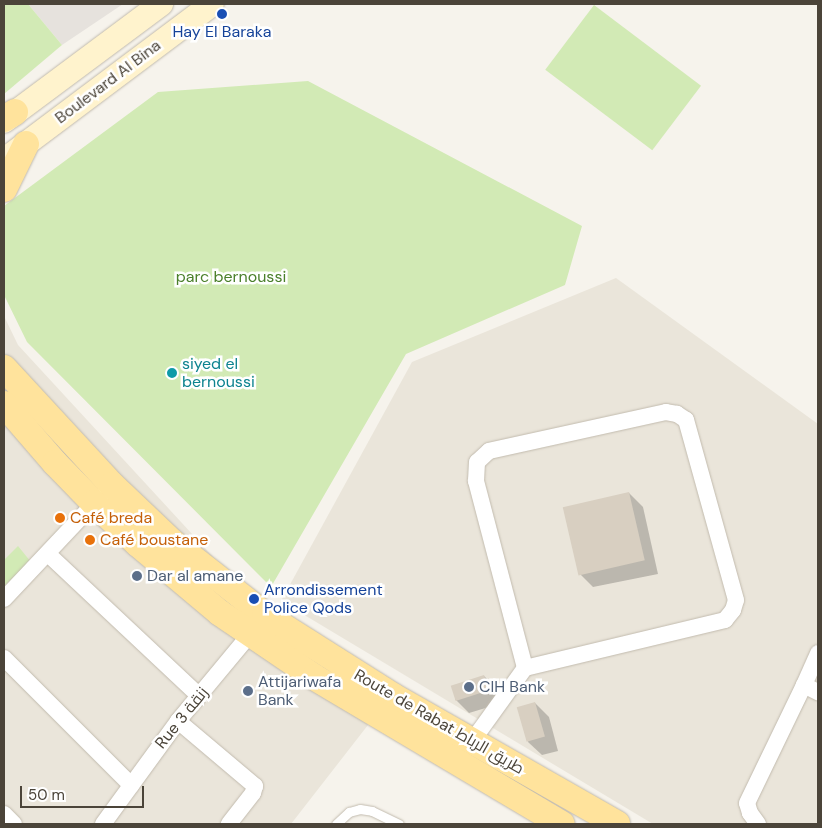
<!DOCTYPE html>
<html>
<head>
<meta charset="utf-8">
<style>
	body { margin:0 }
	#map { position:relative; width:822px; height:828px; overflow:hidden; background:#f6f3ec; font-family:"DM Sans",Cairo,sans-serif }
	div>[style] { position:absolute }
	.residential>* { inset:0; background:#eae5da }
	.industrial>* { inset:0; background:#e6e2dd }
	.green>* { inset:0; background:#d2eab5; transform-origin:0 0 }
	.shadow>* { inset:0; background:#0003 }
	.building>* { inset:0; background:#d8cfc1; transform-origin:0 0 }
	.roads { filter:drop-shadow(0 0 1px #c2bbae) drop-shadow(0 0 1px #c2bbae) }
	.lane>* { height:9px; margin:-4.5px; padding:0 4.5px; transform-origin:4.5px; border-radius:4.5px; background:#fff }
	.street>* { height:16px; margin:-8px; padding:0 8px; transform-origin:8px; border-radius:8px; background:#fff }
	.secondary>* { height:24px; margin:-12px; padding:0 12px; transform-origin:12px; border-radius:12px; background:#fff3cd }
	.primary>* { height:26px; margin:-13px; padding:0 13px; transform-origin:13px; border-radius:13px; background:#ffe39c }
	.dots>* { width:14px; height:14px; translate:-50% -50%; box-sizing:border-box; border:2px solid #fff; border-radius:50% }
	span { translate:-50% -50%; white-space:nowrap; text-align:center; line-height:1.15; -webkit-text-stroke:5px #fff; paint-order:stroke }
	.transit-label { font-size:16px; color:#164399 }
	.left { translate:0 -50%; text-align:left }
	.street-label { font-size:16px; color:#4b4439 }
	.park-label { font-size:16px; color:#4a7f2a }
	.culture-label { font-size:16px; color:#0d838f }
	.food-label { font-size:16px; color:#c56008 }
	.service-label { font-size:16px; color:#4e5e75 }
	.frame { position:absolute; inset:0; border:5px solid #4b4439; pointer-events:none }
	.scale { position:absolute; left:20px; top:786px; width:124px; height:22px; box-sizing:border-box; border:2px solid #4b4439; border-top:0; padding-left:6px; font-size:15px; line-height:18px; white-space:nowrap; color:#4b4439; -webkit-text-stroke:4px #fff; paint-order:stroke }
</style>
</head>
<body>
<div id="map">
	<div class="residential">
		<i style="clip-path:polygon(616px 278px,818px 424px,818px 824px,653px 824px,281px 601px,412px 362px)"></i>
		<i style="clip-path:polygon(4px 316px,18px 345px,368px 725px,291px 824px,4px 824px)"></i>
	</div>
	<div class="industrial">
		<i style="clip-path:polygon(28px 4px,123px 4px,62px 45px)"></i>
	</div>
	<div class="green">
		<i style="clip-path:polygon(4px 4px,28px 4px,62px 45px,4px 94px)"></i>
		<i style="left:594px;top:5px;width:134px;height:81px;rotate:37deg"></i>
		<i style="clip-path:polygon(308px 81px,582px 226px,565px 285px,406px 354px,271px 587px,27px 342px,4px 295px,4px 206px,158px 92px)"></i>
		<i style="clip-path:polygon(18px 546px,31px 562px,4px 586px,4px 560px)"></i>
	</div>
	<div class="shadow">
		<i style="clip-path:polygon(629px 493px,643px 507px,658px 574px,593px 587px,579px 573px)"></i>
		<i style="clip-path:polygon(484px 676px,498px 690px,502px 703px,469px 713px,455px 699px)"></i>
		<i style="clip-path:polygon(535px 703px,549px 717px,558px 751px,542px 755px,528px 742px)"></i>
	</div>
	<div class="building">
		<i style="left:629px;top:492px;width:70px;height:68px;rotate:77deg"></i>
		<i style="left:484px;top:675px;width:16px;height:35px;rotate:72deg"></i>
		<i style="left:535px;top:702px;width:36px;height:19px;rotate:74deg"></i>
	</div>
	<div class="roads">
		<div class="lane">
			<i style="left:336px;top:824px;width:18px;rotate:-43deg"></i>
			<i style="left:349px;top:812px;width:11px;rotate:-15deg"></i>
			<i style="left:360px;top:809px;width:12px;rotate:9deg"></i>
			<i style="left:372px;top:811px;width:30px;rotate:26deg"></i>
		</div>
		<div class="street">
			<i style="left:48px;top:554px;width:207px;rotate:43.2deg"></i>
			<i style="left:4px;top:599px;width:140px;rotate:-46.7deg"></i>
			<i style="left:4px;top:658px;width:180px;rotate:45deg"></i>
			<i style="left:804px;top:685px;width:35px;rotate:-66deg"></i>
			<i style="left:178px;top:721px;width:101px;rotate:40.2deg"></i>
			<i style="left:255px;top:786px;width:7px;rotate:106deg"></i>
			<i style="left:253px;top:793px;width:39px;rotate:128deg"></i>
			<i style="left:473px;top:740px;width:89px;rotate:-54.2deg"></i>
			<i style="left:525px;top:668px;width:206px;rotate:-13.5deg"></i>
			<i style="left:725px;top:620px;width:13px;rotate:-51deg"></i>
			<i style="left:733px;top:610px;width:10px;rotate:-73deg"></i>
			<i style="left:736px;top:600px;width:187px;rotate:-105.5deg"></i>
			<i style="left:686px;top:420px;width:11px;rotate:-146deg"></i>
			<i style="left:677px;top:414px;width:11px;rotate:-170deg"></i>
			<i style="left:666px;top:412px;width:181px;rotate:167.6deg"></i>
			<i style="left:489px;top:451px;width:16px;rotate:137deg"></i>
			<i style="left:477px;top:462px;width:19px;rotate:93deg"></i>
			<i style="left:476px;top:481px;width:193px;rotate:75.3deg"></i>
			<i style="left:4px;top:814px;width:14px;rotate:45deg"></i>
			<i style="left:103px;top:824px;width:127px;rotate:-53.9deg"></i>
			<i style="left:178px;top:721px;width:122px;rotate:-50.3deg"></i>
			<i style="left:758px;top:824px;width:14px;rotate:-126deg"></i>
			<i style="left:750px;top:813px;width:10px;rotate:-107deg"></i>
			<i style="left:747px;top:803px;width:131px;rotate:-64.2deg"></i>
			<i style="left:804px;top:685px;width:16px;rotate:27deg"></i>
		</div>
		<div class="secondary">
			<i style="left:4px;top:121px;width:196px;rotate:-36.7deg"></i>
			<i style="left:11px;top:155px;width:251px;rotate:-36.9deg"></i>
		</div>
		<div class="primary">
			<i style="left:4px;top:119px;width:13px;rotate:-32deg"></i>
			<i style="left:4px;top:189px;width:50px;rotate:-63.9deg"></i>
			<i style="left:4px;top:368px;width:159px;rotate:47.3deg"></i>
			<i style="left:112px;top:485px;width:83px;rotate:43.5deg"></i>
			<i style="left:172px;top:542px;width:118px;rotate:38.1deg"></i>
			<i style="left:265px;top:615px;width:151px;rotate:32.3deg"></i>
			<i style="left:393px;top:696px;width:258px;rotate:29.7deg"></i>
			<i style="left:4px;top:404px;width:78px;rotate:49.2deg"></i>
			<i style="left:55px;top:463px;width:56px;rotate:45.7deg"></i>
			<i style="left:94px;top:503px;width:60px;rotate:43deg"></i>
			<i style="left:138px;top:544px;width:107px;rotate:40.1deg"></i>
			<i style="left:220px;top:613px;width:114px;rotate:34.2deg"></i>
			<i style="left:314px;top:677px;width:288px;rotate:30.7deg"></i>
		</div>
	</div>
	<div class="dots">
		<i style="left:222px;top:14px;background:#1a4fb4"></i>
		<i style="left:172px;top:373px;background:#0f9aa8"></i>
		<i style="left:60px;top:518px;background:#e8710a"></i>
		<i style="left:90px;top:540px;background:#e8710a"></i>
		<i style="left:137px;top:576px;background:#5c6f8a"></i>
		<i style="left:254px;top:599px;background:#1a4fb4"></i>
		<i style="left:469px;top:687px;background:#5c6f8a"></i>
		<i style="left:248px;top:691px;background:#5c6f8a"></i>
	</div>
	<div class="transit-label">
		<span style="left:222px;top:32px">Hay El Baraka</span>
		<span class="left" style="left:264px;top:599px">Arrondissement<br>Police Qods</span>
	</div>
	<div class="street-label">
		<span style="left:108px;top:82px;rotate:-37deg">Boulevard Al Bina</span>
		<span style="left:182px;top:718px;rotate:-51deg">Rue 3 زنقة</span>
		<span style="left:439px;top:722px;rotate:30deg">Route de Rabat طريق الرباط</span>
	</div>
	<div class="park-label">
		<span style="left:231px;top:277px">parc bernoussi</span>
	</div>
	<div class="culture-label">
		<span class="left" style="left:182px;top:373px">siyed el<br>bernoussi</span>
	</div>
	<div class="food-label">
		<span class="left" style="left:70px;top:518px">Café breda</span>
		<span class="left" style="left:100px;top:540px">Café boustane</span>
	</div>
	<div class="service-label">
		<span class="left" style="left:147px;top:576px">Dar al amane</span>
		<span class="left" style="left:258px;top:691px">Attijariwafa<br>Bank</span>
		<span class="left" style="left:479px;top:687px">CIH Bank</span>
	</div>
	<div class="frame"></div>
	<div class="scale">50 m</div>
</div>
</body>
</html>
